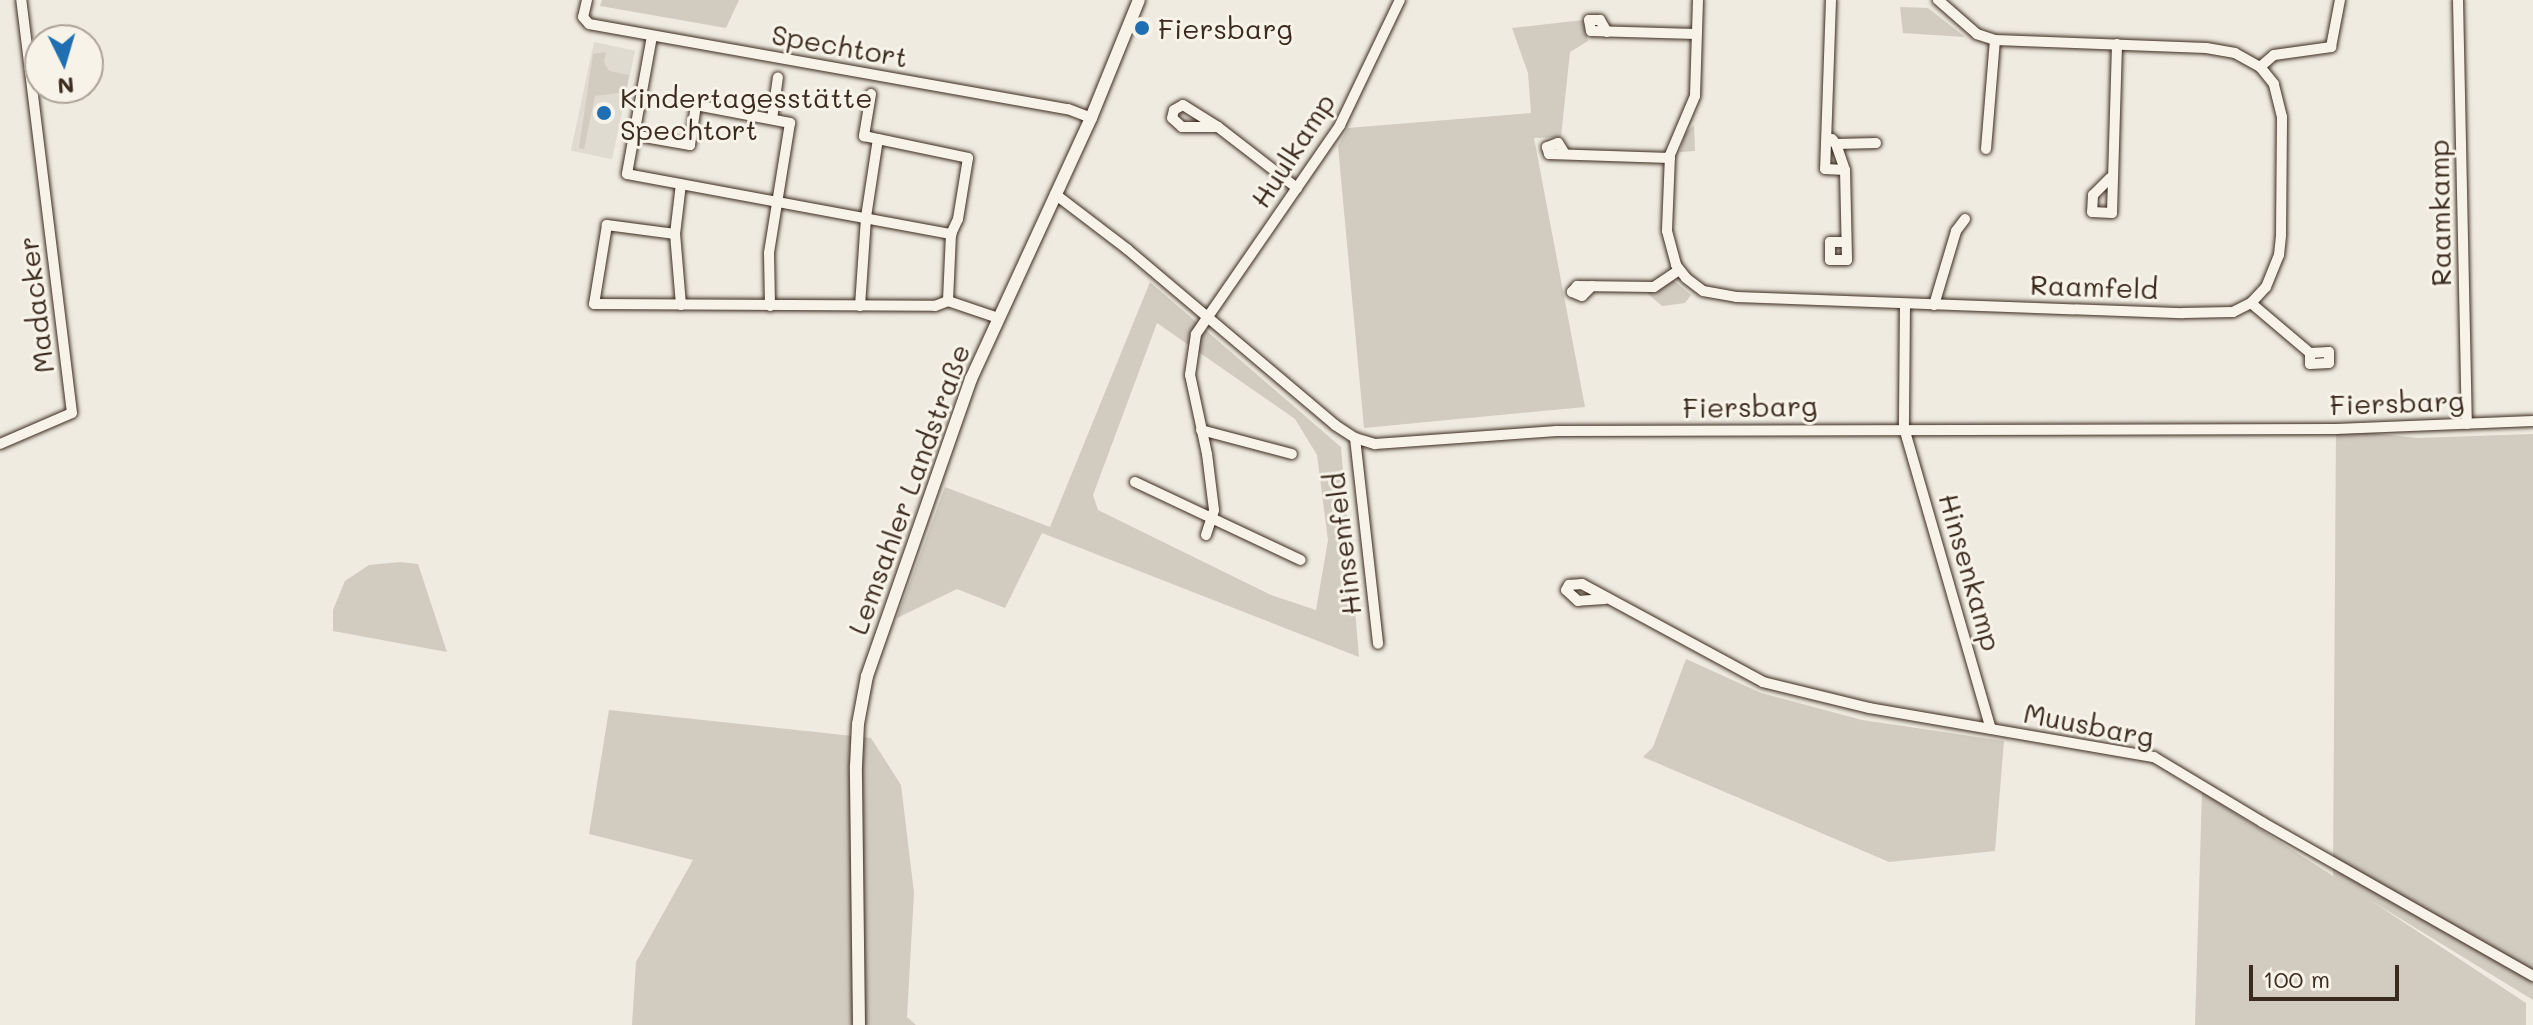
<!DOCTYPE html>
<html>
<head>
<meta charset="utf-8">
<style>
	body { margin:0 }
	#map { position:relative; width:2533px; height:1025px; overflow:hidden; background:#efebe0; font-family:Mali,sans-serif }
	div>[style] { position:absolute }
	.built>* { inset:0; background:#e0dbd0; transform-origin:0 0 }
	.green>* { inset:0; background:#d1cbc0 }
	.roads { filter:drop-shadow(0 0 2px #3b2a1e) drop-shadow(0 0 2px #3b2a1e) }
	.minor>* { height:10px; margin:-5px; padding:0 5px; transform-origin:5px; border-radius:5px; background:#f7f3e8 }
	.major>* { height:12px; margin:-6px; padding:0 6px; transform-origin:6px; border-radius:6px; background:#f7f3e8 }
	.dots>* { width:22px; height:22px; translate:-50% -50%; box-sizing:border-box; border:4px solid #f7f3e8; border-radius:50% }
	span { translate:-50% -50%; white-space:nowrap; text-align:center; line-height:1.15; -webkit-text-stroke:6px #f7f3e8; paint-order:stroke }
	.poi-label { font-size:28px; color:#3b2a1e }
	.left { translate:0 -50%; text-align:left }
	.street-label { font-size:28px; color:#3b2a1e }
	.north { position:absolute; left:24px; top:24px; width:80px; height:80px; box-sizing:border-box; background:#f7f3e8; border:2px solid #aca397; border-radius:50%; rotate:175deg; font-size:22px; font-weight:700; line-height:32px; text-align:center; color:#3b2a1e }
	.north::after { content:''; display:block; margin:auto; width:28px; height:36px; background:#1f6fb2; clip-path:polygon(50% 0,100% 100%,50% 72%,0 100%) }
	.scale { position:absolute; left:2249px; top:965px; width:150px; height:36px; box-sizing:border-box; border:4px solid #3b2a1e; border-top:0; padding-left:10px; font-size:24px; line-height:28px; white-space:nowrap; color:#3b2a1e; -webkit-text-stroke:6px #f7f3e8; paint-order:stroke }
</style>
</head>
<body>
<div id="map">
	<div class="built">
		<i style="left:594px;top:42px;width:42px;height:111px;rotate:12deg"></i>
	</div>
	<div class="green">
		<i style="clip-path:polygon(602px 0,739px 0,726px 28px,600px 6px)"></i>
		<i style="clip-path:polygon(1900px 7px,1928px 8px,1965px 37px,1903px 33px)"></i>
		<i style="clip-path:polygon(1583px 20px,1588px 41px,1570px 52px,1561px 137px,1534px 138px,1585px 407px,1364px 428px,1338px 146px,1348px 128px,1531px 113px,1528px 73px,1512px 28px)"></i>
		<i style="clip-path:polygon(606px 52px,604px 62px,609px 71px,629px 75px,626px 92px,595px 96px,584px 149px,579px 148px,593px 54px)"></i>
		<i style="clip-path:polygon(1694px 125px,1695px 151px,1680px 152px,1685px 134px)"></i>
		<i style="clip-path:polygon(1673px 280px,1691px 295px,1685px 303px,1662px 306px,1647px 293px)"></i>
		<i style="clip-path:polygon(evenodd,1150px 282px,1341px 447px,1359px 657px,1042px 533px,1005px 608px,957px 589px,897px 618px,945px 487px,1050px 527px,1150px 282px,1157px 323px,1295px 419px,1317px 455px,1328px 540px,1316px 610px,1271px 595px,1098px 510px,1093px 495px,1157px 323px)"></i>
		<i style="clip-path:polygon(2336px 429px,2417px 438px,2533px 434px,2533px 1000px,2370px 900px,2526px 1003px,2526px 1025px,2195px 1025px,2202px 792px,2333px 876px)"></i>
		<i style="clip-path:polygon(400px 562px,418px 564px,447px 652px,333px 631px,333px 610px,345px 581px,369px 565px)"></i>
		<i style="clip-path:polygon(1686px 659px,1761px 693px,1862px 720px,2004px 741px,1995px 851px,1889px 862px,1643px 757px,1653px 747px)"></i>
		<i style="clip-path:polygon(609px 710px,871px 738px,901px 785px,914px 893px,907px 1017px,916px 1025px,632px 1025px,636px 962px,693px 860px,589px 834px)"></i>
	</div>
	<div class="roads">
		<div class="minor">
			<i style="left:587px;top:0;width:17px;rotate:103deg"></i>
			<i style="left:583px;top:17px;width:9px;rotate:49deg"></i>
			<i style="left:589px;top:24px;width:486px;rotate:10.1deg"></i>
			<i style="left:1068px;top:109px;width:25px;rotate:21deg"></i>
			<i style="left:1698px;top:0;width:96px;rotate:91.8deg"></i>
			<i style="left:1695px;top:96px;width:64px;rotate:113deg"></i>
			<i style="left:1670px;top:155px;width:76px;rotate:92.3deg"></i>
			<i style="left:1667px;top:231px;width:35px;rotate:75deg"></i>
			<i style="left:1676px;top:265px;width:16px;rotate:52deg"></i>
			<i style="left:1686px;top:278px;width:21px;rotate:37deg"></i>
			<i style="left:1703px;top:291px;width:35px;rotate:10deg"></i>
			<i style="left:1737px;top:297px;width:446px;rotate:2.1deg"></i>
			<i style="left:2183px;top:313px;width:50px;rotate:-1.1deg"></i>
			<i style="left:2233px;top:312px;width:20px;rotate:-27deg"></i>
			<i style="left:2251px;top:303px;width:22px;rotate:-47deg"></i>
			<i style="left:2266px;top:287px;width:35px;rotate:-68deg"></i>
			<i style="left:2279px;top:255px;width:20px;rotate:-84deg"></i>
			<i style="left:2281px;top:235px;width:118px;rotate:-89.5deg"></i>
			<i style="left:2282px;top:117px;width:34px;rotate:-104deg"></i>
			<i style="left:2274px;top:84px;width:22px;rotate:-129deg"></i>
			<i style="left:2260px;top:67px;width:29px;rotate:-151deg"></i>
			<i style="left:2235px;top:53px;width:29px;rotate:-170deg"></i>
			<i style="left:2206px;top:48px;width:211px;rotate:-177.8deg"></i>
			<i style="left:1995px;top:40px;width:19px;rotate:-162deg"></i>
			<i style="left:1977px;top:34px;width:52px;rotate:-138.9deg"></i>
			<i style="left:1831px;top:0;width:169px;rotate:92deg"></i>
			<i style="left:1825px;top:169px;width:20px;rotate:3deg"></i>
			<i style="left:2458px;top:0;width:424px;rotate:88.8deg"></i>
			<i style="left:1607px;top:32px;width:14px;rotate:-120deg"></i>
			<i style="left:1600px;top:20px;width:11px;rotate:180deg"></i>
			<i style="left:1589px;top:20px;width:11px;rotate:80deg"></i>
			<i style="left:1591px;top:31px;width:105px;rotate:1.6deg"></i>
			<i style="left:652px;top:36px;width:140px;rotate:100.3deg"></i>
			<i style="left:627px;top:174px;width:330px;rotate:10.5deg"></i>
			<i style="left:951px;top:234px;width:67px;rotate:92.6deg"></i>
			<i style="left:948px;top:301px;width:53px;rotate:18.8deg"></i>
			<i style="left:2260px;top:67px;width:18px;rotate:-41deg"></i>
			<i style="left:2274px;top:55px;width:58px;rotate:-8deg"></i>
			<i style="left:2331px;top:47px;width:48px;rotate:-79.2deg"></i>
			<i style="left:871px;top:94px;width:43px;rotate:99.5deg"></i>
			<i style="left:864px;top:136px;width:14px;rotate:12deg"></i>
			<i style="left:772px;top:119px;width:42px;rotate:-81.9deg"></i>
			<i style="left:1218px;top:127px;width:36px;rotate:180deg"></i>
			<i style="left:1182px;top:127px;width:13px;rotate:-138deg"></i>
			<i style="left:1172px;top:118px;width:8px;rotate:-76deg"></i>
			<i style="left:1174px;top:110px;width:10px;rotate:-29deg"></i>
			<i style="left:1183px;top:105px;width:41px;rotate:32.2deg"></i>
			<i style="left:1218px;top:127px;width:100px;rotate:37.7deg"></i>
			<i style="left:633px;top:135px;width:58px;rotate:10deg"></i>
			<i style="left:690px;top:145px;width:40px;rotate:-81.5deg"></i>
			<i style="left:696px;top:105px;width:96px;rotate:10.8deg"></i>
			<i style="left:790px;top:123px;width:132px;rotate:99.2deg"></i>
			<i style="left:769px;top:253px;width:53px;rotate:88.9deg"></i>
			<i style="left:1832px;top:139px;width:6px;rotate:51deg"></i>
			<i style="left:1836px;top:144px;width:40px;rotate:-1.4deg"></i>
			<i style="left:1836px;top:144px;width:28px;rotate:71deg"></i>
			<i style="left:1845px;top:170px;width:90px;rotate:88.7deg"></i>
			<i style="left:1847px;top:260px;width:17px;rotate:180deg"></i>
			<i style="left:1830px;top:260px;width:18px;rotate:-90deg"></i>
			<i style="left:1830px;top:242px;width:16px"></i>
			<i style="left:1986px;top:149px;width:109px;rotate:-85.3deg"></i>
			<i style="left:1565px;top:154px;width:13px;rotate:-122deg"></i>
			<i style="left:1558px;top:143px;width:12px;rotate:160deg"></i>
			<i style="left:1547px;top:147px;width:7px;rotate:74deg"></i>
			<i style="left:1549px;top:154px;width:121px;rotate:1.9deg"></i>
			<i style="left:2110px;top:178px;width:24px;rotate:135deg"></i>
			<i style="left:2093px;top:195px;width:17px;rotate:93deg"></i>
			<i style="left:2092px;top:212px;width:20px;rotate:3deg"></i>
			<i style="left:2112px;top:213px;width:169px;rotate:-88.3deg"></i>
			<i style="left:1055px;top:194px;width:91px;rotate:37.4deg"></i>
			<i style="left:1127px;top:249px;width:272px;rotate:40.2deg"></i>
			<i style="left:1335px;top:425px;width:24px;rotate:33deg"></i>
			<i style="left:1355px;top:438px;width:21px;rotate:17deg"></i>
			<i style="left:1375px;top:444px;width:182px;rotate:-4.1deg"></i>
			<i style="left:1557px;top:431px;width:779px;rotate:-0.15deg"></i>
			<i style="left:2336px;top:429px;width:197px;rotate:-2.3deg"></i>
			<i style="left:675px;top:234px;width:50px;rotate:-83.2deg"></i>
			<i style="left:1592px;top:286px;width:14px;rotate:135deg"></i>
			<i style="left:1582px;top:296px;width:11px;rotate:-158deg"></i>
			<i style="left:1572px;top:292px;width:8px;rotate:-50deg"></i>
			<i style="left:1577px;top:286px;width:77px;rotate:0.7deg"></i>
			<i style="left:1654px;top:287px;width:30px;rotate:-34deg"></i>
			<i style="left:2251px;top:303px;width:77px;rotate:40.3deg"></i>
			<i style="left:2310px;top:353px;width:11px;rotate:90deg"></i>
			<i style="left:2310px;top:364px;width:19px;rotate:-3deg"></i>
			<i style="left:2329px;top:363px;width:11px;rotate:-90deg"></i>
			<i style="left:2329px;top:352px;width:19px;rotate:177deg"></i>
			<i style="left:1905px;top:304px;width:124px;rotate:90.5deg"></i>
			<i style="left:1904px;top:428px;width:313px;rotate:73.9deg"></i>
			<i style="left:681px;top:305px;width:71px;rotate:-94.8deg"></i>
			<i style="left:675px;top:234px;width:69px;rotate:-172.5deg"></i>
			<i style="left:607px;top:225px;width:80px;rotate:99.3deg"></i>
			<i style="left:594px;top:304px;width:341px;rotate:0.3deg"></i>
			<i style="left:935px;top:306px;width:14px;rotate:-21deg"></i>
			<i style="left:1934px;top:305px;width:77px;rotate:-73.4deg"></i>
			<i style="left:1956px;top:231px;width:15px;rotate:-53deg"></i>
			<i style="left:860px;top:306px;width:89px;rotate:-86.1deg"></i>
			<i style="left:866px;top:217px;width:79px;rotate:-81.3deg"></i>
			<i style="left:878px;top:139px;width:92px;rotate:11.9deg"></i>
			<i style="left:968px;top:158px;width:62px;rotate:99.3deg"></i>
			<i style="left:958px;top:219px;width:17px;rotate:115deg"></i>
			<i style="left:1201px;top:430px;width:94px;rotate:14.8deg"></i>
			<i style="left:1355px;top:438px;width:207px;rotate:83.6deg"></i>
			<i style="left:0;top:444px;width:78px;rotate:-23.3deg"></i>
			<i style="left:72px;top:413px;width:416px;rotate:-97deg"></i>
			<i style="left:1135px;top:482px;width:183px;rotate:25.2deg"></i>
			<i style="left:1206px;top:535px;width:26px;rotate:-72deg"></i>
			<i style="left:1214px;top:510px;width:56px;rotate:-97.1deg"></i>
			<i style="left:1207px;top:454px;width:81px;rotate:-102.1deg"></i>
			<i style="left:1190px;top:375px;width:41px;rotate:-81.7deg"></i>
			<i style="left:1196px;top:334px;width:254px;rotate:-55.4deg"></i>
			<i style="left:1340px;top:125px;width:139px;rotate:-64.4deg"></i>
			<i style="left:1605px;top:599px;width:27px;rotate:176deg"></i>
			<i style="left:1578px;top:601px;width:16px;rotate:-137deg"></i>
			<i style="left:1566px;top:590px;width:6px;rotate:-59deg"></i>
			<i style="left:1569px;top:585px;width:13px;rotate:-4deg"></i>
			<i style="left:1582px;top:584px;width:206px;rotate:28.4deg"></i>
			<i style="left:1763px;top:682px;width:109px;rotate:13.8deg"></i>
			<i style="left:1869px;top:708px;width:289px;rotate:9.8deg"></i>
			<i style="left:2154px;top:757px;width:126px;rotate:31deg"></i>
			<i style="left:2262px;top:822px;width:312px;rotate:29.6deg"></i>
		</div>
		<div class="major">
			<i style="left:859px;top:1025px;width:259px;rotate:-90.7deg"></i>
			<i style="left:856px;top:766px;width:42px;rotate:-87.3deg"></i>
			<i style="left:858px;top:724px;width:49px;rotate:-79.4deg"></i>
			<i style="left:867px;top:676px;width:315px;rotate:-70.7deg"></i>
			<i style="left:971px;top:379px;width:287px;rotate:-65.3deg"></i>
			<i style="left:1091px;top:118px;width:127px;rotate:-67.9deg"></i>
		</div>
	</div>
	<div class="dots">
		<i style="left:1142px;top:28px;background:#1f6fb2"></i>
		<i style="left:604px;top:113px;background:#1f6fb2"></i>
	</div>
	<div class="poi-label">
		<span class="left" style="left:1158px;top:28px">Fiersbarg</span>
		<span class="left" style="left:620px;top:113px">Kindertagesstätte<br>Spechtort</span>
	</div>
	<div class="street-label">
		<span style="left:840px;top:45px;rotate:10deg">Spechtort</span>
		<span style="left:1292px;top:150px;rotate:-57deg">Huulkamp</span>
		<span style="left:2439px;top:213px;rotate:-91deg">Raamkamp</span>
		<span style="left:2094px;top:286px;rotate:2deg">Raamfeld</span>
		<span style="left:35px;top:305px;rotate:-97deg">Madacker</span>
		<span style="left:2397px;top:402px;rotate:-2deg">Fiersbarg</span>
		<span style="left:1750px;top:406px;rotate:-1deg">Fiersbarg</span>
		<span style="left:908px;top:489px;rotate:-70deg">Lemsahler Landstraße</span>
		<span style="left:1342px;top:544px;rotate:-97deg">Hinsenfeld</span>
		<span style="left:1971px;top:572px;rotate:74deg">Hinsenkamp</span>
		<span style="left:2089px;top:724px;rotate:11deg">Muusbarg</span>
	</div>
	<div class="north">N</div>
	<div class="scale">100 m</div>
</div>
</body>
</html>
